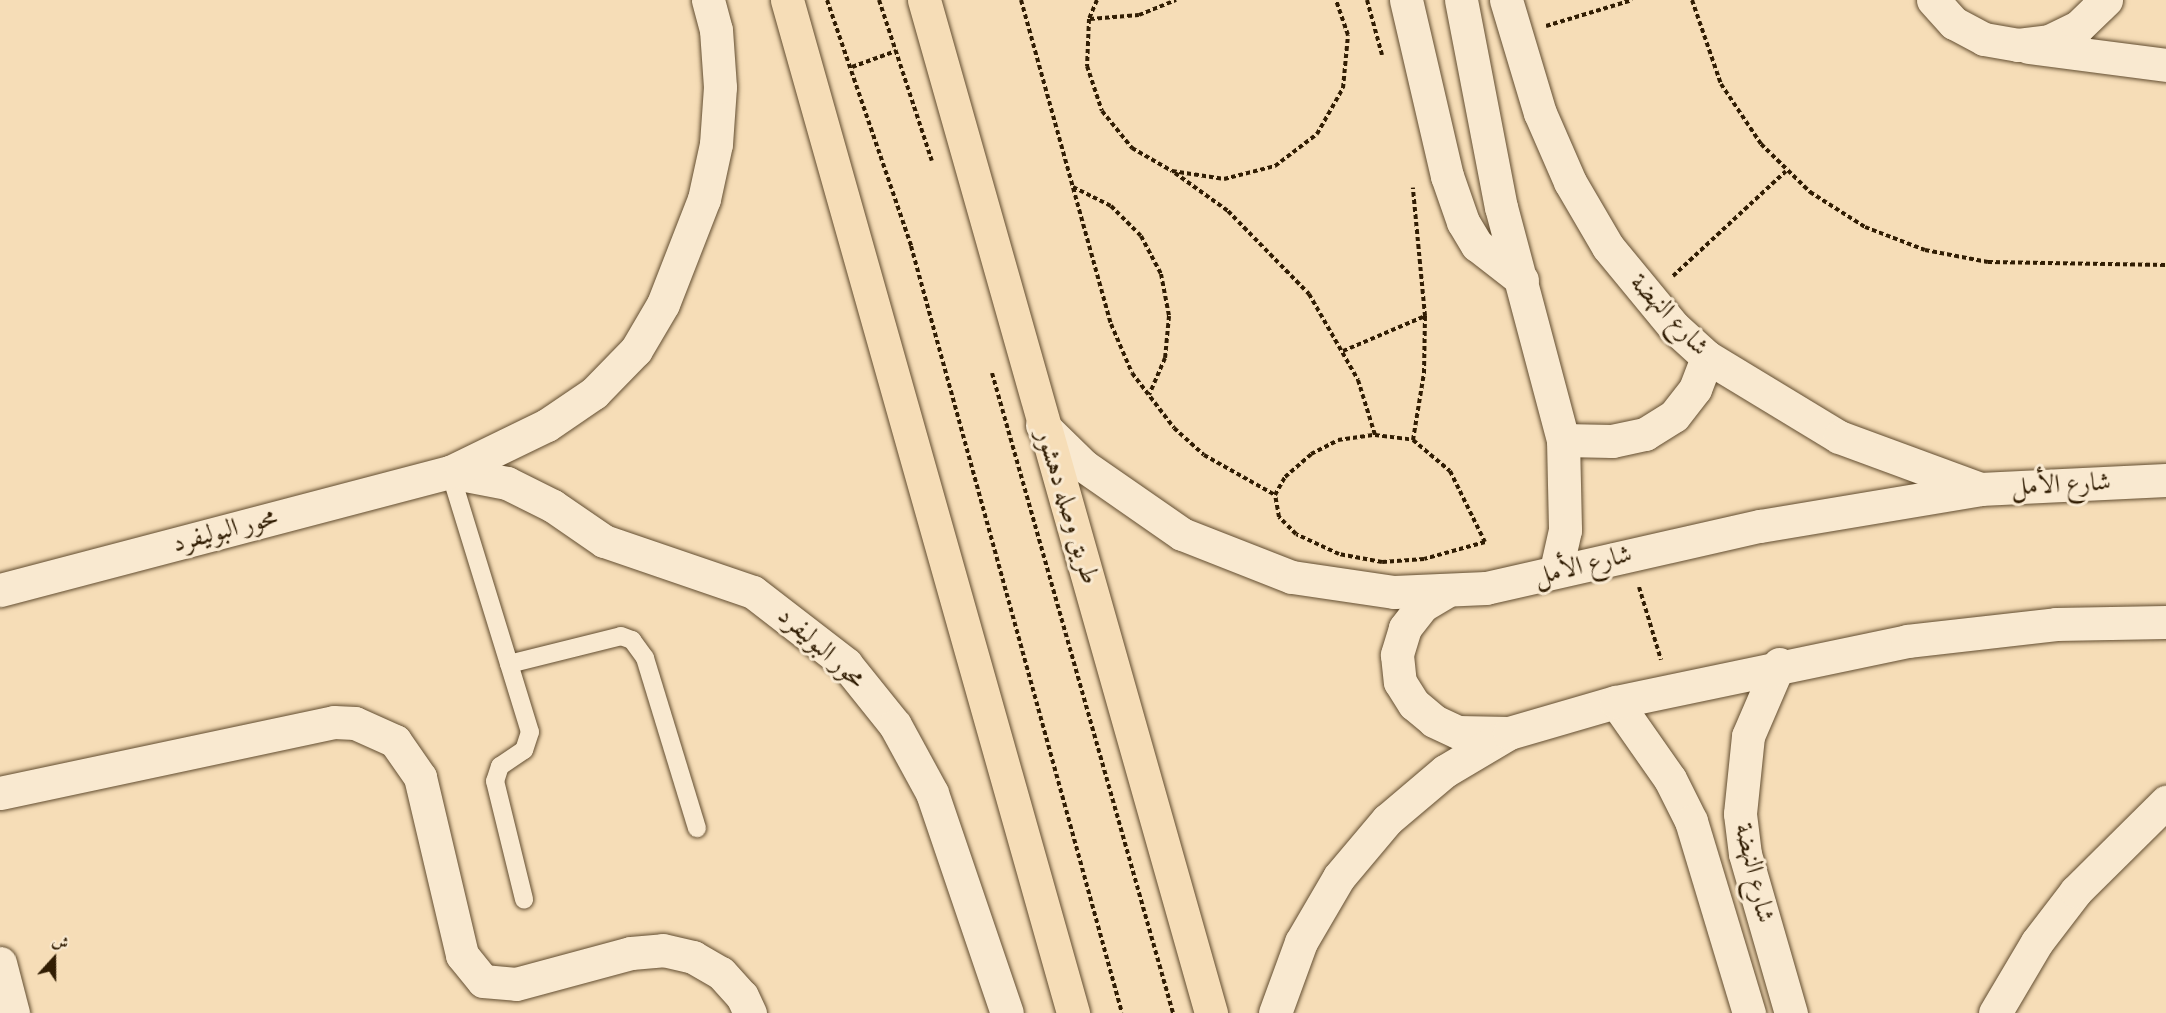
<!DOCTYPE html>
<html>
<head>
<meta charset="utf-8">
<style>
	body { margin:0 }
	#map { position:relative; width:2166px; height:1013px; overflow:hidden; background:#f6ddb7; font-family:"IM FELL DW Pica",Amiri,serif }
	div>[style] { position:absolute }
	.path>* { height:4px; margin-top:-2px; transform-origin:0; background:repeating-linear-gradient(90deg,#311d03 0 4.5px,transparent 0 7.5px) }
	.roads { filter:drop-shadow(0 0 2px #624d30) drop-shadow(0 0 2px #624d30) }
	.lane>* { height:18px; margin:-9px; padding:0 9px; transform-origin:9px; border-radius:9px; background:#f9e9d0 }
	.street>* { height:33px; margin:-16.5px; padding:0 16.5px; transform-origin:16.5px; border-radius:16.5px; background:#f9e9d0 }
	.secondary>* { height:33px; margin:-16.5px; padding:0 16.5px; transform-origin:16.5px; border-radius:16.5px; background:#f9e9d0 }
	.primary>* { height:33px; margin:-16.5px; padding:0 16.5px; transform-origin:16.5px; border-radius:16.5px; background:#f6ddb7 }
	span { translate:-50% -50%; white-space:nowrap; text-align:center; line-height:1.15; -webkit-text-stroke:6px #f9e9d0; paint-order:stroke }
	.street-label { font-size:26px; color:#311d03 }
	.north { position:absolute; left:24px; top:929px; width:60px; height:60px; -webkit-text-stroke:4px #f9e9d0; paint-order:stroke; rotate:21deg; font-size:16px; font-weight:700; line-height:24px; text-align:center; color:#311d03 }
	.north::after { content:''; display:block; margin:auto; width:21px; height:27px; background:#311d03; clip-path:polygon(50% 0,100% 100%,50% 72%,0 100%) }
</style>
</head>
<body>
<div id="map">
	<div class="path">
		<i style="left:827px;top:0;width:260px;rotate:71.1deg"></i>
		<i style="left:911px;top:246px;width:795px;rotate:74.62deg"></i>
		<i style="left:879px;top:0;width:169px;rotate:71.8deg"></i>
		<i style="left:1021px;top:0;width:336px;rotate:74.5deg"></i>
		<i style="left:1111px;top:324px;width:53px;rotate:66.8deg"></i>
		<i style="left:1132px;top:373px;width:69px;rotate:52.6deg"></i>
		<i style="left:1174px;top:428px;width:40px;rotate:42deg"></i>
		<i style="left:1204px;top:455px;width:81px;rotate:29.4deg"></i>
		<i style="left:1097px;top:0;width:21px;rotate:113deg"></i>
		<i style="left:1089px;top:19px;width:47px;rotate:92.4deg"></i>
		<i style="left:1087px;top:66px;width:47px;rotate:71.6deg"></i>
		<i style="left:1102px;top:111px;width:48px;rotate:51deg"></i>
		<i style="left:1132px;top:148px;width:46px;rotate:29.9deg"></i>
		<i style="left:1172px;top:171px;width:53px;rotate:8.7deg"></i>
		<i style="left:1224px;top:179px;width:53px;rotate:-14.3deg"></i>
		<i style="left:1275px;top:166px;width:53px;rotate:-37.3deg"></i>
		<i style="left:1317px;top:134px;width:53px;rotate:-60.5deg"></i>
		<i style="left:1343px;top:88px;width:53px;rotate:-84.6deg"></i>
		<i style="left:1348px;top:35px;width:37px;rotate:-109deg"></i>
		<i style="left:1367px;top:0;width:57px;rotate:74.7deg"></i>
		<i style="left:1692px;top:0;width:89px;rotate:71deg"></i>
		<i style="left:1721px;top:84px;width:72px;rotate:56.3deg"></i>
		<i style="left:1761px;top:144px;width:69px;rotate:44.4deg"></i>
		<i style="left:1810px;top:192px;width:65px;rotate:32.5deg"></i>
		<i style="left:1865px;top:227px;width:64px;rotate:21deg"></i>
		<i style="left:1925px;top:250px;width:64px;rotate:10.8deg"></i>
		<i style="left:1988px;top:262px;width:178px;rotate:1deg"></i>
		<i style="left:1090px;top:19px;width:49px;rotate:-4.7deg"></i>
		<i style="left:1139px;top:15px;width:40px;rotate:-22deg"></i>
		<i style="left:1546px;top:26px;width:90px;rotate:-16.8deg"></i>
		<i style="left:852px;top:67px;width:47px;rotate:-20deg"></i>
		<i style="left:1175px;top:173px;width:65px;rotate:35.6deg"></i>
		<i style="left:1228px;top:211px;width:116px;rotate:45.7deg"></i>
		<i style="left:1309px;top:294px;width:99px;rotate:60.3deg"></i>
		<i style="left:1358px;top:380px;width:58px;rotate:72.8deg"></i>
		<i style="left:1073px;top:187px;width:42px;rotate:26.6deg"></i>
		<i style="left:1111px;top:206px;width:42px;rotate:45deg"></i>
		<i style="left:1141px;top:236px;width:43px;rotate:62.2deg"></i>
		<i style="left:1161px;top:274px;width:43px;rotate:79.2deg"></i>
		<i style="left:1169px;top:316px;width:42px;rotate:95.4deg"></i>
		<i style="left:1165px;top:358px;width:40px;rotate:113.4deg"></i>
		<i style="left:1673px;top:276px;width:154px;rotate:-42.9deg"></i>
		<i style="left:1343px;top:351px;width:89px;rotate:-23.1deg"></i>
		<i style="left:992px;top:373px;width:665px;rotate:74.21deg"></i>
		<i style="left:1375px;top:435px;width:38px;rotate:7deg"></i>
		<i style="left:1413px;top:440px;width:48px;rotate:40deg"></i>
		<i style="left:1450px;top:471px;width:79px;rotate:63.8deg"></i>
		<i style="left:1485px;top:542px;width:63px;rotate:164.4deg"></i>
		<i style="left:1424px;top:559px;width:42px;rotate:175.9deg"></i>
		<i style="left:1382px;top:562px;width:44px;rotate:-169.5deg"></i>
		<i style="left:1339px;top:554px;width:47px;rotate:-155.1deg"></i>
		<i style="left:1296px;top:534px;width:24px;rotate:-135deg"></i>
		<i style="left:1279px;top:517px;width:22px;rotate:-100deg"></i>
		<i style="left:1275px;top:495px;width:21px;rotate:-61deg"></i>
		<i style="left:1285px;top:477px;width:35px;rotate:-41deg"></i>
		<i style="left:1311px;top:454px;width:30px;rotate:-27deg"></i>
		<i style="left:1338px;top:440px;width:37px;rotate:-8deg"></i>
		<i style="left:1413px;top:440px;width:68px;rotate:-80.7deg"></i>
		<i style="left:1424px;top:373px;width:57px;rotate:-89deg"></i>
		<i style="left:1425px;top:316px;width:129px;rotate:-95.4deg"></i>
		<i style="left:1639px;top:587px;width:76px;rotate:73.2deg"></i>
	</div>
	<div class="roads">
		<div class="lane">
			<i style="left:450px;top:472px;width:272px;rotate:72.9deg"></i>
			<i style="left:530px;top:732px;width:19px;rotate:108deg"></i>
			<i style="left:524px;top:750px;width:29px;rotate:146deg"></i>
			<i style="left:500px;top:766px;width:16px;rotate:108deg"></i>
			<i style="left:495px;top:781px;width:122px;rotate:76.2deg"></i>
			<i style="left:509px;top:664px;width:115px;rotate:-14deg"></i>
			<i style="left:621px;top:636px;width:12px;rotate:20deg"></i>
			<i style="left:632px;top:640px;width:22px;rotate:54deg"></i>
			<i style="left:645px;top:658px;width:178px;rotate:73deg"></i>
		</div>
		<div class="street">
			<i style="left:1406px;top:0;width:181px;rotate:76.9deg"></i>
			<i style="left:1447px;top:176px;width:49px;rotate:70.8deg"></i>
			<i style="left:1463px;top:222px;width:27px;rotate:59deg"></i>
			<i style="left:1477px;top:245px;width:57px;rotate:37.9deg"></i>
			<i style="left:1461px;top:0;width:211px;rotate:79.1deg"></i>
			<i style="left:1501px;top:207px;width:241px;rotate:75.1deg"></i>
			<i style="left:1563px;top:440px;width:90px;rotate:88.7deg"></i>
			<i style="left:1565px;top:530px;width:41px;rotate:102.7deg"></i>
			<i style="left:1506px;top:0;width:118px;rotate:73.3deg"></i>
			<i style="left:1540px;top:113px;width:75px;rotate:66.5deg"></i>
			<i style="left:1570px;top:182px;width:75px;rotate:59.7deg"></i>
			<i style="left:1608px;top:247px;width:104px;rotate:50.5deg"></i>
			<i style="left:1674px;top:327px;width:45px;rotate:42.3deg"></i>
			<i style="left:1707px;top:357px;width:154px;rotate:31.2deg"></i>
			<i style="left:1839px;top:437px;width:150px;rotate:20.2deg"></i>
			<i style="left:1933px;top:0;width:31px;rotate:48deg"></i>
			<i style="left:1954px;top:23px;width:34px;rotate:28deg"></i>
			<i style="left:1984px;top:39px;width:35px;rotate:10deg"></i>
			<i style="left:2018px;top:45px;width:31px;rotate:-7deg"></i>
			<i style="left:2049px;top:41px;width:32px;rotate:-26deg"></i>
			<i style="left:2078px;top:27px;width:39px;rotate:-44deg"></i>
			<i style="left:2028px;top:47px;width:139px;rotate:7.4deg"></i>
			<i style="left:1563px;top:440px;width:49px;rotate:1.2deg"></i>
			<i style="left:1612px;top:441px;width:34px;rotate:-12deg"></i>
			<i style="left:1645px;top:434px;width:34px;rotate:-32deg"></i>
			<i style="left:1674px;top:416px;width:34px;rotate:-52deg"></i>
			<i style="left:1695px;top:389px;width:34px;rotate:-69deg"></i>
			<i style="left:1779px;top:664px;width:78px;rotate:113.3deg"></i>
			<i style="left:1748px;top:736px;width:78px;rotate:95.9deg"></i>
			<i style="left:1740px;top:814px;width:40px;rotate:82.9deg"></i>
			<i style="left:1745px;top:854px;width:166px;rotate:73.9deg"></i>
			<i style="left:1616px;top:702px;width:94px;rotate:55deg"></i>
			<i style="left:1670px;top:779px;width:47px;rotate:63.4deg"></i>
			<i style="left:1691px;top:821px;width:201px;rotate:73.2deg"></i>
			<i style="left:0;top:793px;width:341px;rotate:-12deg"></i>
			<i style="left:334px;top:722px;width:21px;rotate:3deg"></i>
			<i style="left:355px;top:723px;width:44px;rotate:24.2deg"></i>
			<i style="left:395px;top:741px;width:44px;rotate:55.2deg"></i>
			<i style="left:420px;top:777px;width:183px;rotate:76.7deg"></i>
			<i style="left:462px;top:955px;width:33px;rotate:51deg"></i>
			<i style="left:483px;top:981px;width:33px;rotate:5deg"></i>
			<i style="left:516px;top:984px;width:119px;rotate:-15.1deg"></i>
			<i style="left:631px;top:953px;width:32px;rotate:-5deg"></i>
			<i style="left:663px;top:950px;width:31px;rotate:13deg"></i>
			<i style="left:693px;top:957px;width:32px;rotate:30deg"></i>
			<i style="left:721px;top:973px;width:31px;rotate:48deg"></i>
			<i style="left:742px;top:996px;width:19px;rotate:65deg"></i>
			<i style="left:0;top:963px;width:52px;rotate:75.4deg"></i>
			<i style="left:1995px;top:1013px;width:82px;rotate:-59.4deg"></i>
			<i style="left:2037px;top:942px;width:64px;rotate:-52.6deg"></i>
			<i style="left:2076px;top:891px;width:127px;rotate:-44.7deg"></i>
		</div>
		<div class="secondary">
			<i style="left:1042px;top:425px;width:59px;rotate:44.3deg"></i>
			<i style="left:1084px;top:466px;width:119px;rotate:34.8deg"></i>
			<i style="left:1182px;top:534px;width:118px;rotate:21.4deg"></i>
			<i style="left:1292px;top:577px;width:103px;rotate:8.4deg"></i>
			<i style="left:1394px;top:592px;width:92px;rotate:-2.5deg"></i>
			<i style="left:1486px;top:588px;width:281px;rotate:-12.8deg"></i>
			<i style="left:1760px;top:526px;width:223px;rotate:-9.5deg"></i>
			<i style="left:1980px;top:489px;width:186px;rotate:-2.8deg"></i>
			<i style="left:450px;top:472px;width:58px;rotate:10.9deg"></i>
			<i style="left:507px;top:483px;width:51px;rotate:26.6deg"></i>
			<i style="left:553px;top:506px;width:62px;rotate:34.5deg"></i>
			<i style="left:604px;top:541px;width:157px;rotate:18.9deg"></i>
			<i style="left:753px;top:592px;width:118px;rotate:37.7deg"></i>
			<i style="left:846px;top:664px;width:78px;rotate:51.2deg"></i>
			<i style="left:895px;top:725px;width:77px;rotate:61.4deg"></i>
			<i style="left:932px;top:793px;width:232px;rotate:71.2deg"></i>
			<i style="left:0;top:590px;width:465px;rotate:-14.7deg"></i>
			<i style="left:450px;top:472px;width:108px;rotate:-25.9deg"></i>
			<i style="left:547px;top:425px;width:57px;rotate:-34.2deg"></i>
			<i style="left:594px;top:393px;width:60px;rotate:-45.7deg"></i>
			<i style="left:636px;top:350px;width:53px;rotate:-59.6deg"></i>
			<i style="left:663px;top:304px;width:113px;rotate:-68.7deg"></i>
			<i style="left:704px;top:199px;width:56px;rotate:-77.7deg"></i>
			<i style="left:716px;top:144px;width:57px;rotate:-86deg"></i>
			<i style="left:720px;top:87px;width:57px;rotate:-94deg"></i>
			<i style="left:716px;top:30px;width:31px;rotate:-105deg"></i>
			<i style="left:1445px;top:592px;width:27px;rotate:149deg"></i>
			<i style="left:1422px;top:606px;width:28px;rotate:128deg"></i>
			<i style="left:1405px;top:628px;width:28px;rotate:107deg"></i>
			<i style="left:1397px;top:655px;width:27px;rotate:84deg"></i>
			<i style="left:1400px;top:682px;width:26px;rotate:58deg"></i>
			<i style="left:1414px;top:704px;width:26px;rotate:40deg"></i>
			<i style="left:1434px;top:721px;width:26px;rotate:25deg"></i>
			<i style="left:1458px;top:732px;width:51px;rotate:1.1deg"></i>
			<i style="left:1275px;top:1013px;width:76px;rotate:-69.9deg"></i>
			<i style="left:1301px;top:942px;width:75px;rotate:-59.7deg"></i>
			<i style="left:1339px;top:877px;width:75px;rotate:-49.9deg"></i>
			<i style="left:1387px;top:820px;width:76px;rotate:-40.2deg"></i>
			<i style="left:1445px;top:771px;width:74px;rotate:-30.7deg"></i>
			<i style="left:1509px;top:733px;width:111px;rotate:-16.2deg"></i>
			<i style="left:1616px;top:702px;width:297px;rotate:-11.8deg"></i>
			<i style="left:1907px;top:641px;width:150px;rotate:-6.5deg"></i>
			<i style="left:2056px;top:624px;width:110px;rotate:-1deg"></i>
		</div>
		<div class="primary">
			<i style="left:787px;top:0;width:1053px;rotate:74.23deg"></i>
			<i style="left:924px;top:0;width:1053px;rotate:74.18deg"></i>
		</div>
	</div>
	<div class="street-label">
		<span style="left:1669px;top:315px;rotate:47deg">شارع النهضة</span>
		<span style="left:2061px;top:485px;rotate:-3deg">شارع الأمل</span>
		<span style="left:1067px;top:507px;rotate:73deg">طريق وصله دهشور</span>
		<span style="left:225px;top:531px;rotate:-15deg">محور البوليفرد</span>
		<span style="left:1583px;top:566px;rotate:-14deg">شارع الأمل</span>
		<span style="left:821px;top:648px;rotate:42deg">محور البوليفرد</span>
		<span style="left:1754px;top:873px;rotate:77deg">شارع النهضة</span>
	</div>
	<div class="north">ش</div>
</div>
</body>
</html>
